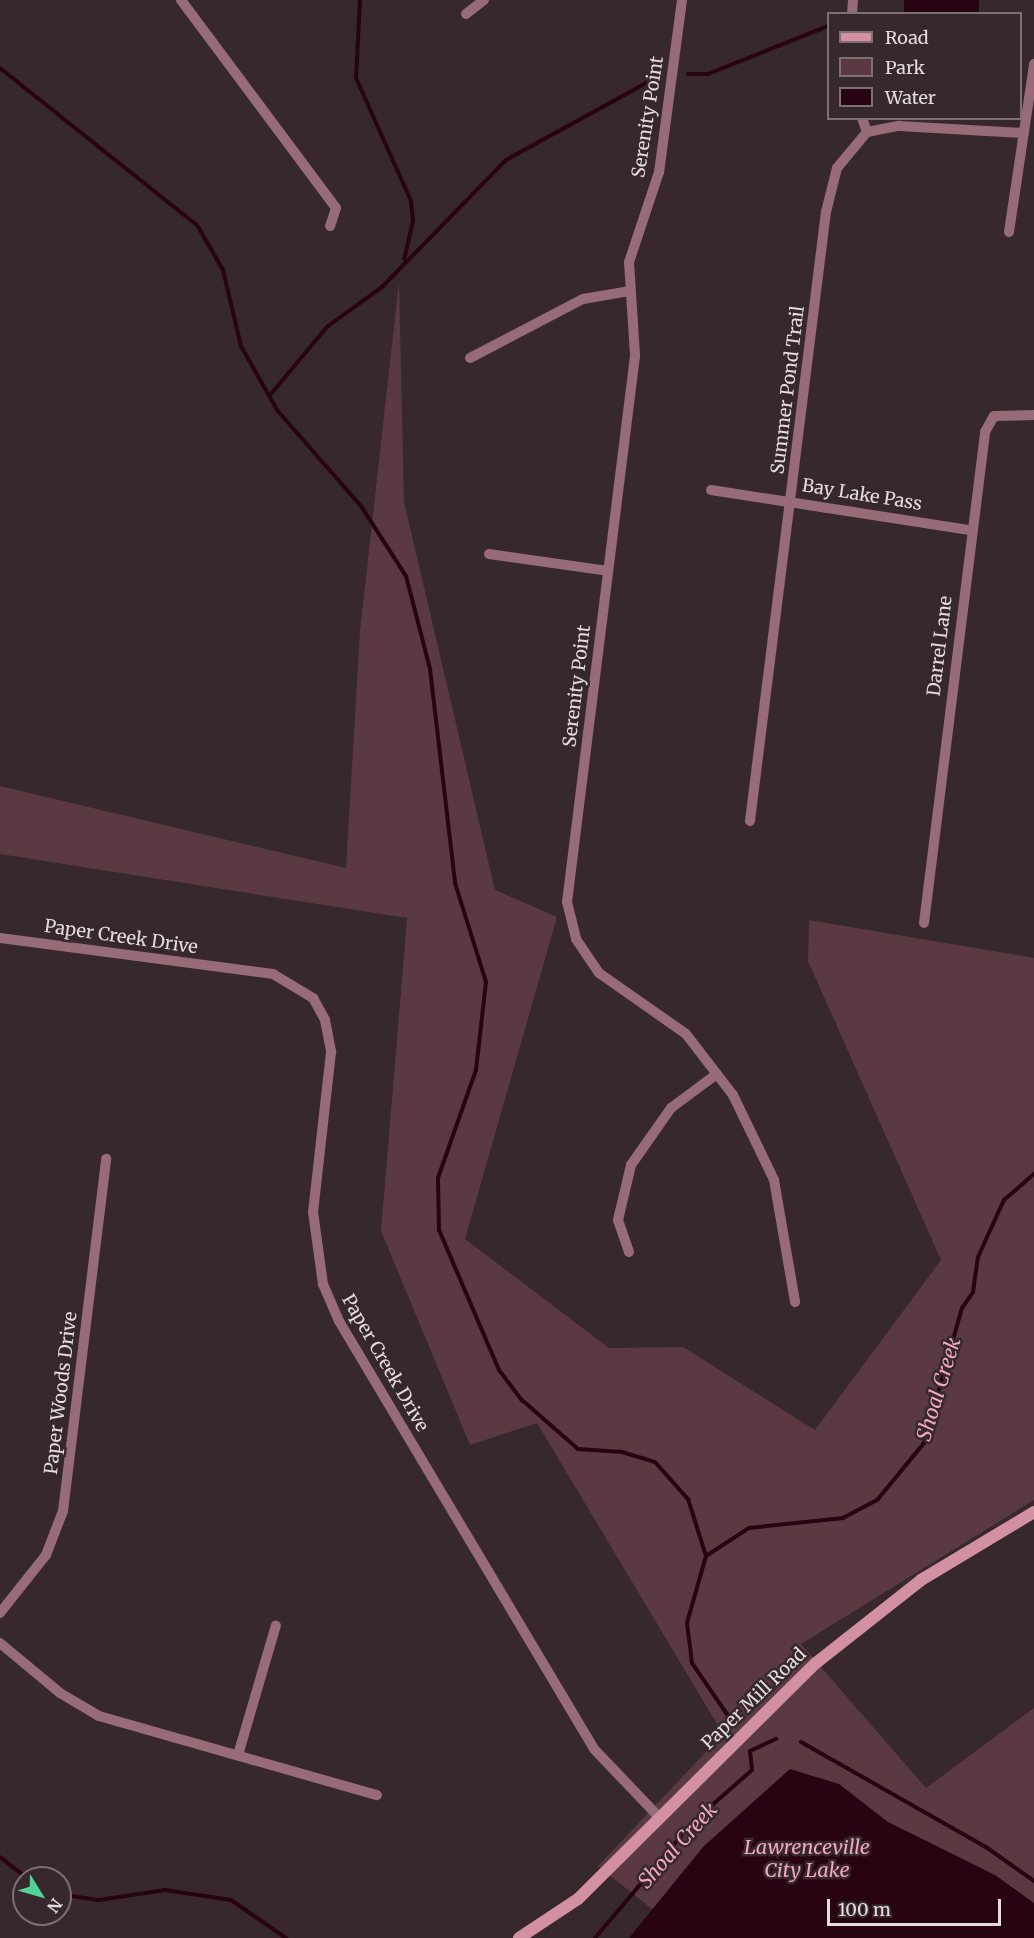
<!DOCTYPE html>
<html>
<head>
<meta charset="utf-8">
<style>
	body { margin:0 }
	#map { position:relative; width:1034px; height:1938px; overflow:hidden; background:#36282c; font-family:Merriweather,serif }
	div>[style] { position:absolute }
	.green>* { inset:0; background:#5a3943 }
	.water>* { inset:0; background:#280311; transform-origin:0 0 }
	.stream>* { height:4px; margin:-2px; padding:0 2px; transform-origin:2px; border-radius:2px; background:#280311 }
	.street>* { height:10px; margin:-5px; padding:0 5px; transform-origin:5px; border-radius:5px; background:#976c78 }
	.secondary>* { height:12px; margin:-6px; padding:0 6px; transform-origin:6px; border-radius:6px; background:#d390a3 }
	span { translate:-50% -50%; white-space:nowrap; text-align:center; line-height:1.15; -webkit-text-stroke:5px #36282c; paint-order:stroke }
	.street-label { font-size:18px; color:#e5dcde }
	.water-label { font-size:20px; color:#f4a7bd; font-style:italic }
	.legend { position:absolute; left:827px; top:12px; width:195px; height:108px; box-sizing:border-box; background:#36282c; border:2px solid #7c7073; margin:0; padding:8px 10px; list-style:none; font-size:18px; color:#e5dcde }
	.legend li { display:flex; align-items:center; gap:12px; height:30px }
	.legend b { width:30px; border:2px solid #7c7073 }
	.north { position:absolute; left:12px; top:1866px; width:60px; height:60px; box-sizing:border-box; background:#36282c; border:2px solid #7c7073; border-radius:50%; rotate:127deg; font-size:16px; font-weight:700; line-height:24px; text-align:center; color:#e5dcde }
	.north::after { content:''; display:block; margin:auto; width:21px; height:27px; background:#50d398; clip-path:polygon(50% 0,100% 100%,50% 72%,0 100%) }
	.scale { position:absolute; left:827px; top:1899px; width:174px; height:27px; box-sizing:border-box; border:3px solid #e5dcde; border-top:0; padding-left:8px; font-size:18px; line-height:21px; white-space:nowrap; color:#e5dcde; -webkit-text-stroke:4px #36282c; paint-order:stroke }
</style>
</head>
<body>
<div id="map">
	<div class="green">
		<i style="clip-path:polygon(399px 282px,404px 502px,495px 890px,557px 917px,465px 1239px,609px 1348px,683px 1347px,815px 1430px,941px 1260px,808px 961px,809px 920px,1034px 958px,1034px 1500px,801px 1644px,926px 1788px,1034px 1708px,1034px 1938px,652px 1909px,598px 1866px,723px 1734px,537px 1423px,470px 1445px,381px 1231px,407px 918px,0 854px,0 786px,346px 868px,360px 631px)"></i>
	</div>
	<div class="water">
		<i style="left:904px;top:0;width:75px;height:13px"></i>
		<i style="clip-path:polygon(790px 1769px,839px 1784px,888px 1822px,995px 1875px,1034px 1903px,1034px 1938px,629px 1938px,703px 1847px)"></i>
	</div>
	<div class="stream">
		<i style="left:360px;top:0;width:78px;rotate:92.9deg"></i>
		<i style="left:356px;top:78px;width:135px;rotate:65.9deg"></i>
		<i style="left:411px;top:201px;width:20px;rotate:84deg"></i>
		<i style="left:413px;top:221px;width:39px;rotate:103deg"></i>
		<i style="left:0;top:68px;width:252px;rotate:38.6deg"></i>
		<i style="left:197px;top:225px;width:52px;rotate:60deg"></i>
		<i style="left:223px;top:270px;width:78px;rotate:76.7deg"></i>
		<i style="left:241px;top:346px;width:73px;rotate:60.6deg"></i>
		<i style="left:277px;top:410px;width:128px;rotate:48.8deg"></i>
		<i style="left:361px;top:506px;width:83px;rotate:57.3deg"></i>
		<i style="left:406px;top:576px;width:96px;rotate:75.5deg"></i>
		<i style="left:430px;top:669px;width:215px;rotate:83.3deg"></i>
		<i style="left:455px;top:883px;width:104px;rotate:72.6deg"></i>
		<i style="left:486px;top:982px;width:89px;rotate:96.5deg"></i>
		<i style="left:476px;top:1070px;width:114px;rotate:109.4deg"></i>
		<i style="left:438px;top:1178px;width:52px;rotate:88.9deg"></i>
		<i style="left:439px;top:1230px;width:152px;rotate:66.8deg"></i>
		<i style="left:499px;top:1370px;width:38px;rotate:53deg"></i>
		<i style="left:522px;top:1400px;width:74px;rotate:41.2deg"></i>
		<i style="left:578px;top:1449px;width:44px;rotate:3.9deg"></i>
		<i style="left:622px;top:1452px;width:34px;rotate:17deg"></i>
		<i style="left:655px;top:1462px;width:50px;rotate:48.3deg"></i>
		<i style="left:688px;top:1499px;width:60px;rotate:72.5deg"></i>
		<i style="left:688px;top:74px;width:20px"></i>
		<i style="left:708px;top:74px;width:129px;rotate:-21.8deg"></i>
		<i style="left:270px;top:395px;width:90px;rotate:-50deg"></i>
		<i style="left:328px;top:326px;width:67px;rotate:-35.8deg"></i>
		<i style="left:382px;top:287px;width:177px;rotate:-45.7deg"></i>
		<i style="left:506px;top:160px;width:172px;rotate:-28.8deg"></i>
		<i style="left:731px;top:1720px;width:69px;rotate:-124.4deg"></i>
		<i style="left:692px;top:1663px;width:40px;rotate:-97.1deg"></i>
		<i style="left:687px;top:1623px;width:70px;rotate:-74.2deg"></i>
		<i style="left:706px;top:1556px;width:51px;rotate:-33.1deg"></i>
		<i style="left:749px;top:1528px;width:95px;rotate:-6.1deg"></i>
		<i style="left:843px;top:1518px;width:40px;rotate:-28deg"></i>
		<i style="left:878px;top:1499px;width:72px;rotate:-50.6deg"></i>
		<i style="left:924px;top:1443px;width:140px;rotate:-74.3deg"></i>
		<i style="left:962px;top:1308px;width:19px;rotate:-55deg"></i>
		<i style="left:973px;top:1292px;width:35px;rotate:-82deg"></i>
		<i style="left:978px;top:1257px;width:63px;rotate:-65.5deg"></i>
		<i style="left:1004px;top:1200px;width:40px;rotate:-41deg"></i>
		<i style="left:801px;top:1742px;width:213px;rotate:29.6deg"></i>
		<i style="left:986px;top:1847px;width:59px;rotate:35.3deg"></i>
		<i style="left:0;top:1857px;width:34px;rotate:38deg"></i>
		<i style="left:60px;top:1894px;width:39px;rotate:9deg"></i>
		<i style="left:99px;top:1900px;width:67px;rotate:-8.6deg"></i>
		<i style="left:165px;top:1890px;width:67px;rotate:8.6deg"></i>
		<i style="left:231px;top:1900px;width:67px;rotate:34.6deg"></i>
		<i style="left:595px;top:1938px;width:153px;rotate:-49.8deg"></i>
		<i style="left:694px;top:1821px;width:77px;rotate:-41.3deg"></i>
		<i style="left:752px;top:1770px;width:19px;rotate:-96deg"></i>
		<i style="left:750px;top:1751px;width:29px;rotate:-25deg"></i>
	</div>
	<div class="street">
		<i style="left:181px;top:0;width:259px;rotate:53.3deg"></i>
		<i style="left:336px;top:208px;width:19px;rotate:108deg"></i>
		<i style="left:682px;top:0;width:174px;rotate:97.6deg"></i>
		<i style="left:659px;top:172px;width:95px;rotate:108.4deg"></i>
		<i style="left:629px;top:262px;width:94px;rotate:86.3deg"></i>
		<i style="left:635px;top:356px;width:550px;rotate:97.1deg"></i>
		<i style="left:567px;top:902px;width:38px;rotate:76deg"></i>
		<i style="left:576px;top:939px;width:41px;rotate:55.9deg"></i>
		<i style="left:599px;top:973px;width:106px;rotate:35deg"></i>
		<i style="left:686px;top:1034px;width:77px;rotate:52.4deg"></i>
		<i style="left:733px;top:1095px;width:94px;rotate:64.2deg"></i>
		<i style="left:774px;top:1180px;width:124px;rotate:80.2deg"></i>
		<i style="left:466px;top:14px;width:23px;rotate:-38deg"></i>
		<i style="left:852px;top:14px;width:14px;rotate:-86deg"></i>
		<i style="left:862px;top:118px;width:15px;rotate:70deg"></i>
		<i style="left:1009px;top:232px;width:170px;rotate:-81.5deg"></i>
		<i style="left:470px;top:358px;width:127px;rotate:-27.6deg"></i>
		<i style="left:583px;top:299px;width:48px;rotate:-9.7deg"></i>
		<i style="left:711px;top:490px;width:262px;rotate:8.8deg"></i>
		<i style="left:489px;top:554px;width:120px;rotate:8.1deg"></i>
		<i style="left:750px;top:821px;width:614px;rotate:-82.89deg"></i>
		<i style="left:826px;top:212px;width:45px;rotate:-76deg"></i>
		<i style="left:837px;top:168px;width:47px;rotate:-50.2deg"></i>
		<i style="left:867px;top:132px;width:33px;rotate:-11deg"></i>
		<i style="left:899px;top:126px;width:125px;rotate:3.2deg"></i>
		<i style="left:924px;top:923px;width:495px;rotate:-82.9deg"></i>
		<i style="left:985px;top:432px;width:18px;rotate:-61deg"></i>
		<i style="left:994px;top:416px;width:40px;rotate:-1.4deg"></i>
		<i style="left:0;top:938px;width:275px;rotate:7.5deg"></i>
		<i style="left:273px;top:974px;width:47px;rotate:31deg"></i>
		<i style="left:313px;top:998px;width:25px;rotate:61deg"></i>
		<i style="left:325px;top:1020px;width:33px;rotate:79deg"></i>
		<i style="left:331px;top:1052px;width:161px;rotate:96.4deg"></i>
		<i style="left:313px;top:1212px;width:73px;rotate:82.1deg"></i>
		<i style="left:323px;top:1284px;width:40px;rotate:66.6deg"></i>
		<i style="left:339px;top:1321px;width:498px;rotate:59.2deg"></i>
		<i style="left:594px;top:1749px;width:95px;rotate:46.3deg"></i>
		<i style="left:629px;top:1252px;width:34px;rotate:-109deg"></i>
		<i style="left:618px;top:1220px;width:57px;rotate:-76.7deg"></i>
		<i style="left:631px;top:1165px;width:70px;rotate:-54.9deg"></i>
		<i style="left:671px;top:1108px;width:57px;rotate:-36.5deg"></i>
		<i style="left:0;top:1613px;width:74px;rotate:-51.6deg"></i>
		<i style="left:46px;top:1555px;width:47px;rotate:-68.9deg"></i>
		<i style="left:63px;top:1511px;width:355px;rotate:-83deg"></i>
		<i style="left:0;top:1643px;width:78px;rotate:39.8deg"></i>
		<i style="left:60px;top:1693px;width:45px;rotate:30.5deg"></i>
		<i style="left:99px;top:1716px;width:289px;rotate:15.9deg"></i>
		<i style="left:238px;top:1755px;width:135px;rotate:-73.7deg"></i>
	</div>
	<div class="secondary">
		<i style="left:519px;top:1938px;width:71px;rotate:-33.5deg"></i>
		<i style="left:578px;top:1899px;width:335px;rotate:-44.8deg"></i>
		<i style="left:816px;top:1663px;width:134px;rotate:-38.3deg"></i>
		<i style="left:921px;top:1580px;width:132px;rotate:-31deg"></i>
	</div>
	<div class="street-label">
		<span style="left:648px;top:117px;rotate:-81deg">Serenity Point</span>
		<span style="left:788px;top:390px;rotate:-83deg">Summer Pond Trail</span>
		<span style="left:862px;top:495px;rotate:9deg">Bay Lake Pass</span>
		<span style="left:940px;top:646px;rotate:-83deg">Darrel Lane</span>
		<span style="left:577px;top:686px;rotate:-83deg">Serenity Point</span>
		<span style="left:121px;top:937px;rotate:8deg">Paper Creek Drive</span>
		<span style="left:385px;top:1363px;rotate:60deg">Paper Creek Drive</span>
		<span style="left:61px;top:1393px;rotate:-83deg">Paper Woods Drive</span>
		<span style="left:754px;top:1699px;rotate:-44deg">Paper Mill Road</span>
	</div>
	<div class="water-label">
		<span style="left:938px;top:1389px;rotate:-73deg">Shoal Creek</span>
		<span style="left:677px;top:1845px;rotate:-48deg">Shoal Creek</span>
		<span style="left:807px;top:1858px">Lawrenceville<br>City Lake</span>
	</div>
	<ul class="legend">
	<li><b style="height:8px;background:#d390a3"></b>Road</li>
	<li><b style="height:16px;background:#5a3943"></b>Park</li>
	<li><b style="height:16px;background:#280311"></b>Water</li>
	</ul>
	<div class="north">N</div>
	<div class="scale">100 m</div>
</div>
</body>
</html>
